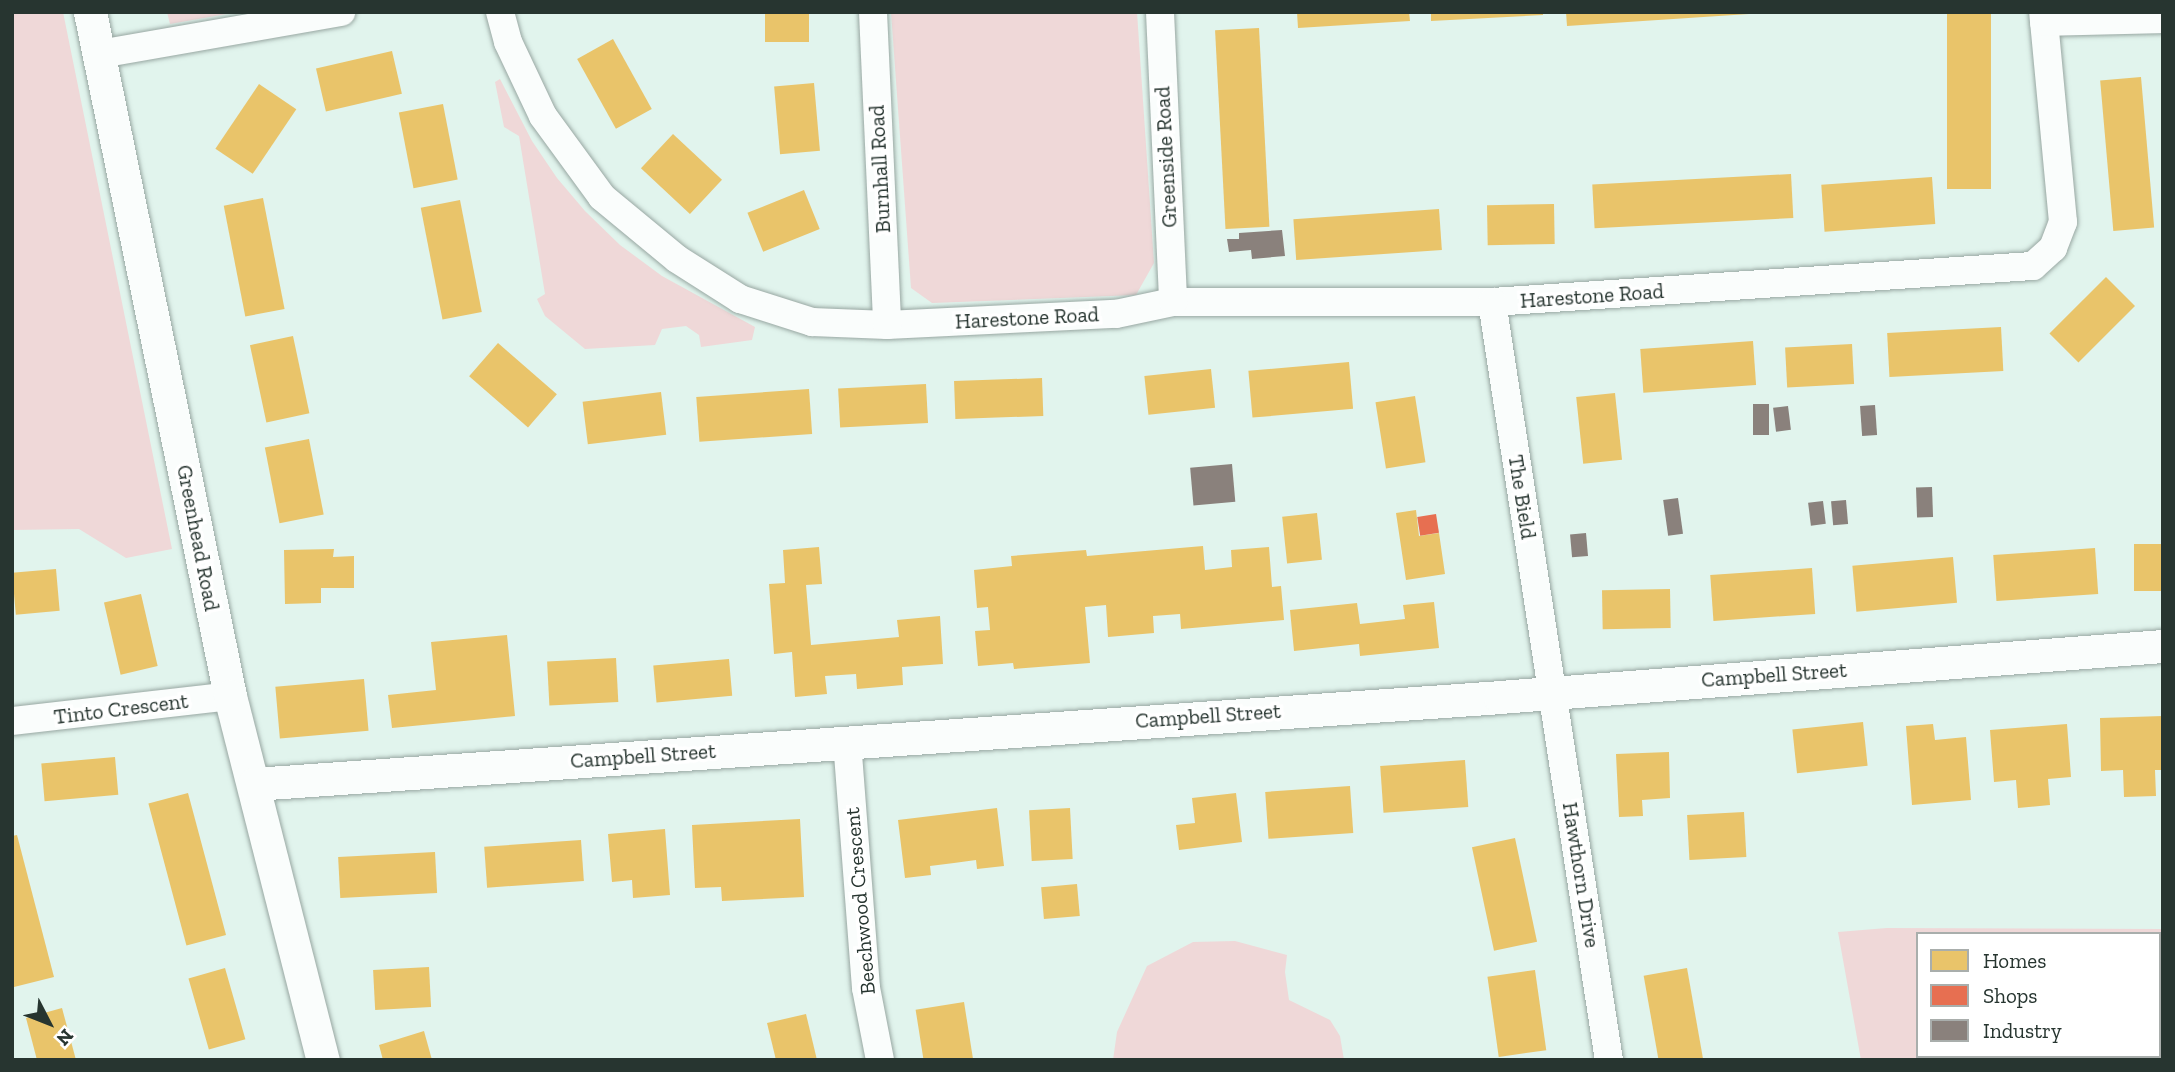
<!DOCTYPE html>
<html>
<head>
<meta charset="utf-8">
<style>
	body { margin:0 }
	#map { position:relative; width:2175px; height:1072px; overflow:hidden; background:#e1f4ed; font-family:"Zilla Slab",serif }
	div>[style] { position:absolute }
	.green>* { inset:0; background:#efd8d8 }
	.homes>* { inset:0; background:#e9c46a; transform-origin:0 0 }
	.shops>* { inset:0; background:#e76f51; transform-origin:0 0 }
	.industry>* { inset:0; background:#8a817c; transform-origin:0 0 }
	.roads { filter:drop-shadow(0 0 2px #98a7a2) drop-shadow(0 0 2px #98a7a2) }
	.minor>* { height:28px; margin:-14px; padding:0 14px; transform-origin:14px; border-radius:14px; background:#fafdfc }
	.tertiary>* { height:33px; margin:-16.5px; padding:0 16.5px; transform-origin:16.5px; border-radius:16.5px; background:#fafdfc }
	span { translate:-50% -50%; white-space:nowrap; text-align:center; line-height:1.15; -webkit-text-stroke:7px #fff; paint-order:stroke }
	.street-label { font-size:21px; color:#273530 }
	.frame { position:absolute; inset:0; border:14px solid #273530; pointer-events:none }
	.legend { position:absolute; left:1916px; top:932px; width:245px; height:126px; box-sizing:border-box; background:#fff; border:2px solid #a9aeac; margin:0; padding:9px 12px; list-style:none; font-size:21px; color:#273530 }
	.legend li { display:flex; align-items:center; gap:14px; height:35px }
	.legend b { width:35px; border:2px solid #a9aeac }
	.north { position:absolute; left:14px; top:988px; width:70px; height:70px; -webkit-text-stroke:5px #fff; paint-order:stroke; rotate:132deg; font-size:19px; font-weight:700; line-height:28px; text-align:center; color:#273530 }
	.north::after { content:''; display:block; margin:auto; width:24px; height:32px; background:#273530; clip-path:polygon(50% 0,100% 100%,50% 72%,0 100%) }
</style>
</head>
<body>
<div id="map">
	<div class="green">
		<i style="clip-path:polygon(12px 12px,63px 12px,172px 549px,126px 558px,79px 529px,12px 530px)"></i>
		<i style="clip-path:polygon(167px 12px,238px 12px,170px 24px)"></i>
		<i style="clip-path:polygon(891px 12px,1137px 12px,1154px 263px,1136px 295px,932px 303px,911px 288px)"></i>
		<i style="clip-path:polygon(500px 79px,532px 141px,557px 178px,585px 211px,620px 245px,662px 276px,755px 327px,752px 340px,701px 347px,699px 335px,686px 326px,662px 329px,655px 345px,585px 349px,545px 316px,537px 299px,545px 294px,519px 136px,504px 127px,495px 82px)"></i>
		<i style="clip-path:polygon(evenodd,1887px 928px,2163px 929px,2163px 1060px,1861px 1060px,1838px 932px,1887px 928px,1918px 934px,2159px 934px,2159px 1056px,1918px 1056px,1918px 934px)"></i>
		<i style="clip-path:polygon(1235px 941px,1287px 955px,1285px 972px,1289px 1000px,1330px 1020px,1340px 1036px,1344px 1060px,1113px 1060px,1117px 1032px,1147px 966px,1193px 942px)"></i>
	</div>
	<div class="homes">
		<i style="left:765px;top:12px;width:44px;height:30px"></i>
		<i style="clip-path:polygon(1297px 12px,1409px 12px,1410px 21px,1298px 28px)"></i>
		<i style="clip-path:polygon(1431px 12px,1543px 12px,1543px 15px,1431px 21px)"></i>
		<i style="clip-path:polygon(1566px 12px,1749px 12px,1749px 14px,1567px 26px)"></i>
		<i style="left:1947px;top:12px;width:44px;height:177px"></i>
		<i style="left:1259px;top:28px;width:199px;height:44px;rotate:87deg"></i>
		<i style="left:613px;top:39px;width:80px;height:41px;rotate:61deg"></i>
		<i style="left:392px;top:51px;width:44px;height:78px;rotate:77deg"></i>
		<i style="left:2141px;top:77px;width:151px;height:41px;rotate:85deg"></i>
		<i style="left:814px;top:83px;width:68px;height:40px;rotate:85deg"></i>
		<i style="left:259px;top:84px;width:45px;height:78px;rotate:34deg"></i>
		<i style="left:443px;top:104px;width:77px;height:45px;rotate:79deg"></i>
		<i style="left:673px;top:134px;width:67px;height:47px;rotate:43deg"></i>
		<i style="left:1791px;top:174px;width:44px;height:199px;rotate:87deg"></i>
		<i style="left:1932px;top:177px;width:47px;height:111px;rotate:86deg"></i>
		<i style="left:804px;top:190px;width:42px;height:61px;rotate:68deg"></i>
		<i style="left:263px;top:198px;width:113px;height:40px;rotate:79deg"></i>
		<i style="left:460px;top:200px;width:114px;height:40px;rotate:79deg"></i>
		<i style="left:1554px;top:204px;width:40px;height:67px;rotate:89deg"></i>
		<i style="left:1439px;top:209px;width:41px;height:146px;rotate:86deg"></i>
		<i style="left:2106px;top:277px;width:41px;height:80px;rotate:45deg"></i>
		<i style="left:2001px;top:327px;width:44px;height:114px;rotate:87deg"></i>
		<i style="left:293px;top:336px;width:79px;height:44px;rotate:78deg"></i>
		<i style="left:1753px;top:341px;width:44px;height:113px;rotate:86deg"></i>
		<i style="left:498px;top:343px;width:78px;height:44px;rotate:41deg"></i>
		<i style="left:1852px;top:344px;width:40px;height:67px;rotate:87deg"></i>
		<i style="left:1349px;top:362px;width:47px;height:101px;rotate:85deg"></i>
		<i style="left:1211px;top:369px;width:39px;height:67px;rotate:84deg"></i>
		<i style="left:1042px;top:378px;width:38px;height:88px;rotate:88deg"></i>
		<i style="left:926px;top:384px;width:39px;height:88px;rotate:87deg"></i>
		<i style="left:809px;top:389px;width:45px;height:113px;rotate:86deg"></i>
		<i style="left:661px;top:392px;width:43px;height:79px;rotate:83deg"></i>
		<i style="left:1615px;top:393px;width:67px;height:39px;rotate:84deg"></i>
		<i style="left:1415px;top:396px;width:67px;height:40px;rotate:81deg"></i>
		<i style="left:309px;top:439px;width:77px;height:45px;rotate:79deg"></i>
		<i style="clip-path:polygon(1416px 510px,1419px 536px,1439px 533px,1445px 574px,1406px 580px,1396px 513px)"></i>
		<i style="left:1317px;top:513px;width:47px;height:35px;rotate:84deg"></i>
		<i style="left:2163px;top:544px;width:47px;height:29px;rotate:90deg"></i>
		<i style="clip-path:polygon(1203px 546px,1205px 570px,1232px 567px,1231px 550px,1269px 547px,1272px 587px,1281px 586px,1284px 620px,1181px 629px,1180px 614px,1153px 616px,1154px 633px,1108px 637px,1106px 605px,1085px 607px,1090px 663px,1014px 669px,1013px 663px,978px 666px,975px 631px,990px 630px,988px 607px,977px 608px,974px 570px,1012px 566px,1011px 556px,1086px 550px,1087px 556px)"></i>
		<i style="clip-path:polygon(819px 547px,822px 584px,806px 585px,811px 645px,899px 637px,897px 620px,940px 616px,943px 664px,902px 667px,903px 685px,857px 689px,856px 674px,825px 676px,827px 694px,795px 697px,792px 652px,774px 654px,769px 584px,785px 583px,783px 550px)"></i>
		<i style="left:2095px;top:548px;width:46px;height:102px;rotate:86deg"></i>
		<i style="clip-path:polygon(334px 549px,333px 557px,354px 556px,354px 588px,321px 588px,321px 603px,285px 604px,284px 550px)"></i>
		<i style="left:1953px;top:557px;width:46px;height:101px;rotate:85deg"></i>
		<i style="left:1812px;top:568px;width:46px;height:102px;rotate:86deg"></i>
		<i style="left:56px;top:569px;width:42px;height:44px;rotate:85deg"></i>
		<i style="left:1670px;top:589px;width:39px;height:68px;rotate:89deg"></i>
		<i style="left:141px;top:594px;width:74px;height:38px;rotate:77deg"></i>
		<i style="clip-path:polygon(1434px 602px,1439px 648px,1360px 656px,1359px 644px,1294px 651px,1290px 610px,1357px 603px,1360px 624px,1405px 619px,1403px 605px)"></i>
		<i style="clip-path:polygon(507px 635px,515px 716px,392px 728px,388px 695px,436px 690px,431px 642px)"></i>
		<i style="left:616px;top:658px;width:44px;height:69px;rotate:87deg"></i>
		<i style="left:729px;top:659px;width:37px;height:76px;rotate:85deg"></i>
		<i style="left:364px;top:679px;width:52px;height:89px;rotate:85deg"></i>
		<i style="clip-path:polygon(2163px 716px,2163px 770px,2155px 770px,2156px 796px,2124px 797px,2123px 770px,2101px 771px,2100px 718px)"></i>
		<i style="left:1863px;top:722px;width:44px;height:71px;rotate:84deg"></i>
		<i style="clip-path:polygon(1933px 724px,1935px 740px,1966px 737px,1971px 800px,1912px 805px,1906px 726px)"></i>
		<i style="clip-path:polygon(2067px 724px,2071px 777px,2048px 779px,2050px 805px,2018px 808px,2016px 780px,1994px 782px,1990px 730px)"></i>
		<i style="clip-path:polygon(1669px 752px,1670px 798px,1642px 800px,1643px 816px,1619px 817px,1616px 754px)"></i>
		<i style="left:115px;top:757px;width:38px;height:74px;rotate:85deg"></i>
		<i style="left:1465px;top:760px;width:47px;height:85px;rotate:86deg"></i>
		<i style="left:1350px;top:786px;width:47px;height:85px;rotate:86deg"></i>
		<i style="left:188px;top:793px;width:147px;height:41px;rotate:75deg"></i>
		<i style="clip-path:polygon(1236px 793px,1242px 842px,1179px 850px,1176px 825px,1195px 823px,1192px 798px)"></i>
		<i style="clip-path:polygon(997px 808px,1004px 866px,977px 869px,976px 860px,954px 863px,930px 866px,931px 875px,905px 878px,898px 820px)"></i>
		<i style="left:1070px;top:808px;width:51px;height:41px;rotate:87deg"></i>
		<i style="left:1744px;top:812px;width:45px;height:57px;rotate:87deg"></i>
		<i style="clip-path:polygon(800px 819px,804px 897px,722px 901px,721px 887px,695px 888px,692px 825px)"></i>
		<i style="clip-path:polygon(665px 829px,670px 895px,633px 898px,632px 880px,612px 882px,608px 834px)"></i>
		<i style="clip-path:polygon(17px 835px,54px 977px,14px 987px,12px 836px)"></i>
		<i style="left:1515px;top:838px;width:106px;height:44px;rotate:78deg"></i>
		<i style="left:581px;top:840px;width:41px;height:97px;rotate:86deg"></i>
		<i style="left:435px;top:852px;width:41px;height:97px;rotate:87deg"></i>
		<i style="left:1077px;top:884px;width:32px;height:36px;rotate:85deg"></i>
		<i style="left:429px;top:967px;width:40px;height:56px;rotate:87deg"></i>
		<i style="left:225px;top:968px;width:74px;height:38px;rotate:74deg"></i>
		<i style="left:1687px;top:968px;width:93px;height:44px;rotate:80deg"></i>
		<i style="left:1535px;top:970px;width:81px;height:48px;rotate:82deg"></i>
		<i style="left:964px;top:1002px;width:59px;height:49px;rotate:81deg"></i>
		<i style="clip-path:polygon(62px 1008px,76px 1060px,37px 1060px,26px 1018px)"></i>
		<i style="clip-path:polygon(806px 1014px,817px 1060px,776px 1060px,767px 1023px)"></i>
		<i style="clip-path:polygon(2159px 1018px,2163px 1029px,2163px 1060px,2109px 1060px,2108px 1056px,2159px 1056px)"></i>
		<i style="clip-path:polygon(424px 1031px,432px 1060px,383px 1060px,379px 1045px)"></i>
	</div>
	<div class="shops">
		<i style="left:1436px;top:514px;width:19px;height:19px;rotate:81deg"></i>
	</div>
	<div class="industry">
		<i style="clip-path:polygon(1282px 230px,1285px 256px,1252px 259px,1251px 250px,1229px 252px,1227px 239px,1239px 239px,1239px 233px)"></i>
		<i style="left:1753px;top:404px;width:16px;height:31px"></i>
		<i style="left:1875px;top:405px;width:30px;height:15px;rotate:86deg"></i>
		<i style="left:1788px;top:406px;width:24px;height:15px;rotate:83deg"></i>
		<i style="left:1232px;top:464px;width:38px;height:42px;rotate:85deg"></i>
		<i style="left:1932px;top:487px;width:30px;height:16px;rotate:88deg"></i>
		<i style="left:1678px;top:498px;width:36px;height:15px;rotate:82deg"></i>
		<i style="left:1846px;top:500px;width:24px;height:15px;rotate:85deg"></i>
		<i style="left:1823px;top:501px;width:23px;height:15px;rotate:83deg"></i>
		<i style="left:1586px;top:533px;width:23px;height:16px;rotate:85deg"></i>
	</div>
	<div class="roads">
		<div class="minor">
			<i style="left:500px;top:12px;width:31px;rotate:75deg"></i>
			<i style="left:508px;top:42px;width:82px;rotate:64.7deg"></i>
			<i style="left:543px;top:116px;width:100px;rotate:53.9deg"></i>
			<i style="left:602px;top:197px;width:97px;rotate:39.6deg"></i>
			<i style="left:677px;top:259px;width:75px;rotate:32.4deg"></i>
			<i style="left:740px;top:299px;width:76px;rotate:17.7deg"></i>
			<i style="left:812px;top:322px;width:75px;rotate:2.3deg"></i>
			<i style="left:887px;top:325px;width:229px;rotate:-2.8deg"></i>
			<i style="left:1116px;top:314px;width:58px;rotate:-11.9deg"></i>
			<i style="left:1173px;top:302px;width:319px"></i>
			<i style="left:1492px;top:302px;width:542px;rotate:-3.81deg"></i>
			<i style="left:2033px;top:266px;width:27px;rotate:-42deg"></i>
			<i style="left:2053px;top:248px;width:28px;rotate:-69deg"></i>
			<i style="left:2063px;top:222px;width:211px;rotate:-95.4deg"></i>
			<i style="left:873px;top:12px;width:313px;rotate:87.4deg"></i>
			<i style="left:1160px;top:12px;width:290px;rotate:87.4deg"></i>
			<i style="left:2044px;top:22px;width:119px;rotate:-1.4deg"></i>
			<i style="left:100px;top:54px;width:245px;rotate:-9.9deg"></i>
			<i style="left:1492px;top:302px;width:767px;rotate:81.23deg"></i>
			<i style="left:12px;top:721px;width:219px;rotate:-6.5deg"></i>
			<i style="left:847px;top:741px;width:248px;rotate:85.6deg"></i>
			<i style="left:866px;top:988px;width:73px;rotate:79deg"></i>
		</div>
		<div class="tertiary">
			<i style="left:90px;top:12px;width:698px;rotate:78.43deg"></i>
			<i style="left:230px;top:696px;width:376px;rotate:75.7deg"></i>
			<i style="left:254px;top:784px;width:1249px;rotate:-3.99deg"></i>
			<i style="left:1500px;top:697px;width:665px;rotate:-4.4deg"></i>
		</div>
	</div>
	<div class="street-label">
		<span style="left:1166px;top:157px;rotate:-93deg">Greenside Road</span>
		<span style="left:880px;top:169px;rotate:-93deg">Burnhall Road</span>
		<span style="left:1592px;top:296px;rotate:-4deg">Harestone Road</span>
		<span style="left:1027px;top:318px;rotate:-3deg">Harestone Road</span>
		<span style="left:1522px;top:497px;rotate:81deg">The Bield</span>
		<span style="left:198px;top:538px;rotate:79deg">Greenhead Road</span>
		<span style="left:1774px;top:675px;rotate:-4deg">Campbell Street</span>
		<span style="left:121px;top:709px;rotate:-7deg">Tinto Crescent</span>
		<span style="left:1208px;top:716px;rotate:-4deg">Campbell Street</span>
		<span style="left:643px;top:756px;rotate:-4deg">Campbell Street</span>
		<span style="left:1581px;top:875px;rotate:81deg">Hawthorn Drive</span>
		<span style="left:860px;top:901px;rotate:-95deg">Beechwood Crescent</span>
	</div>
	<div class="frame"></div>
	<ul class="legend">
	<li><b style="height:19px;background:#e9c46a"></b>Homes</li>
	<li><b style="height:19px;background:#e76f51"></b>Shops</li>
	<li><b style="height:19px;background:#8a817c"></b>Industry</li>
	</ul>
	<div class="north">N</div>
</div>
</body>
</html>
